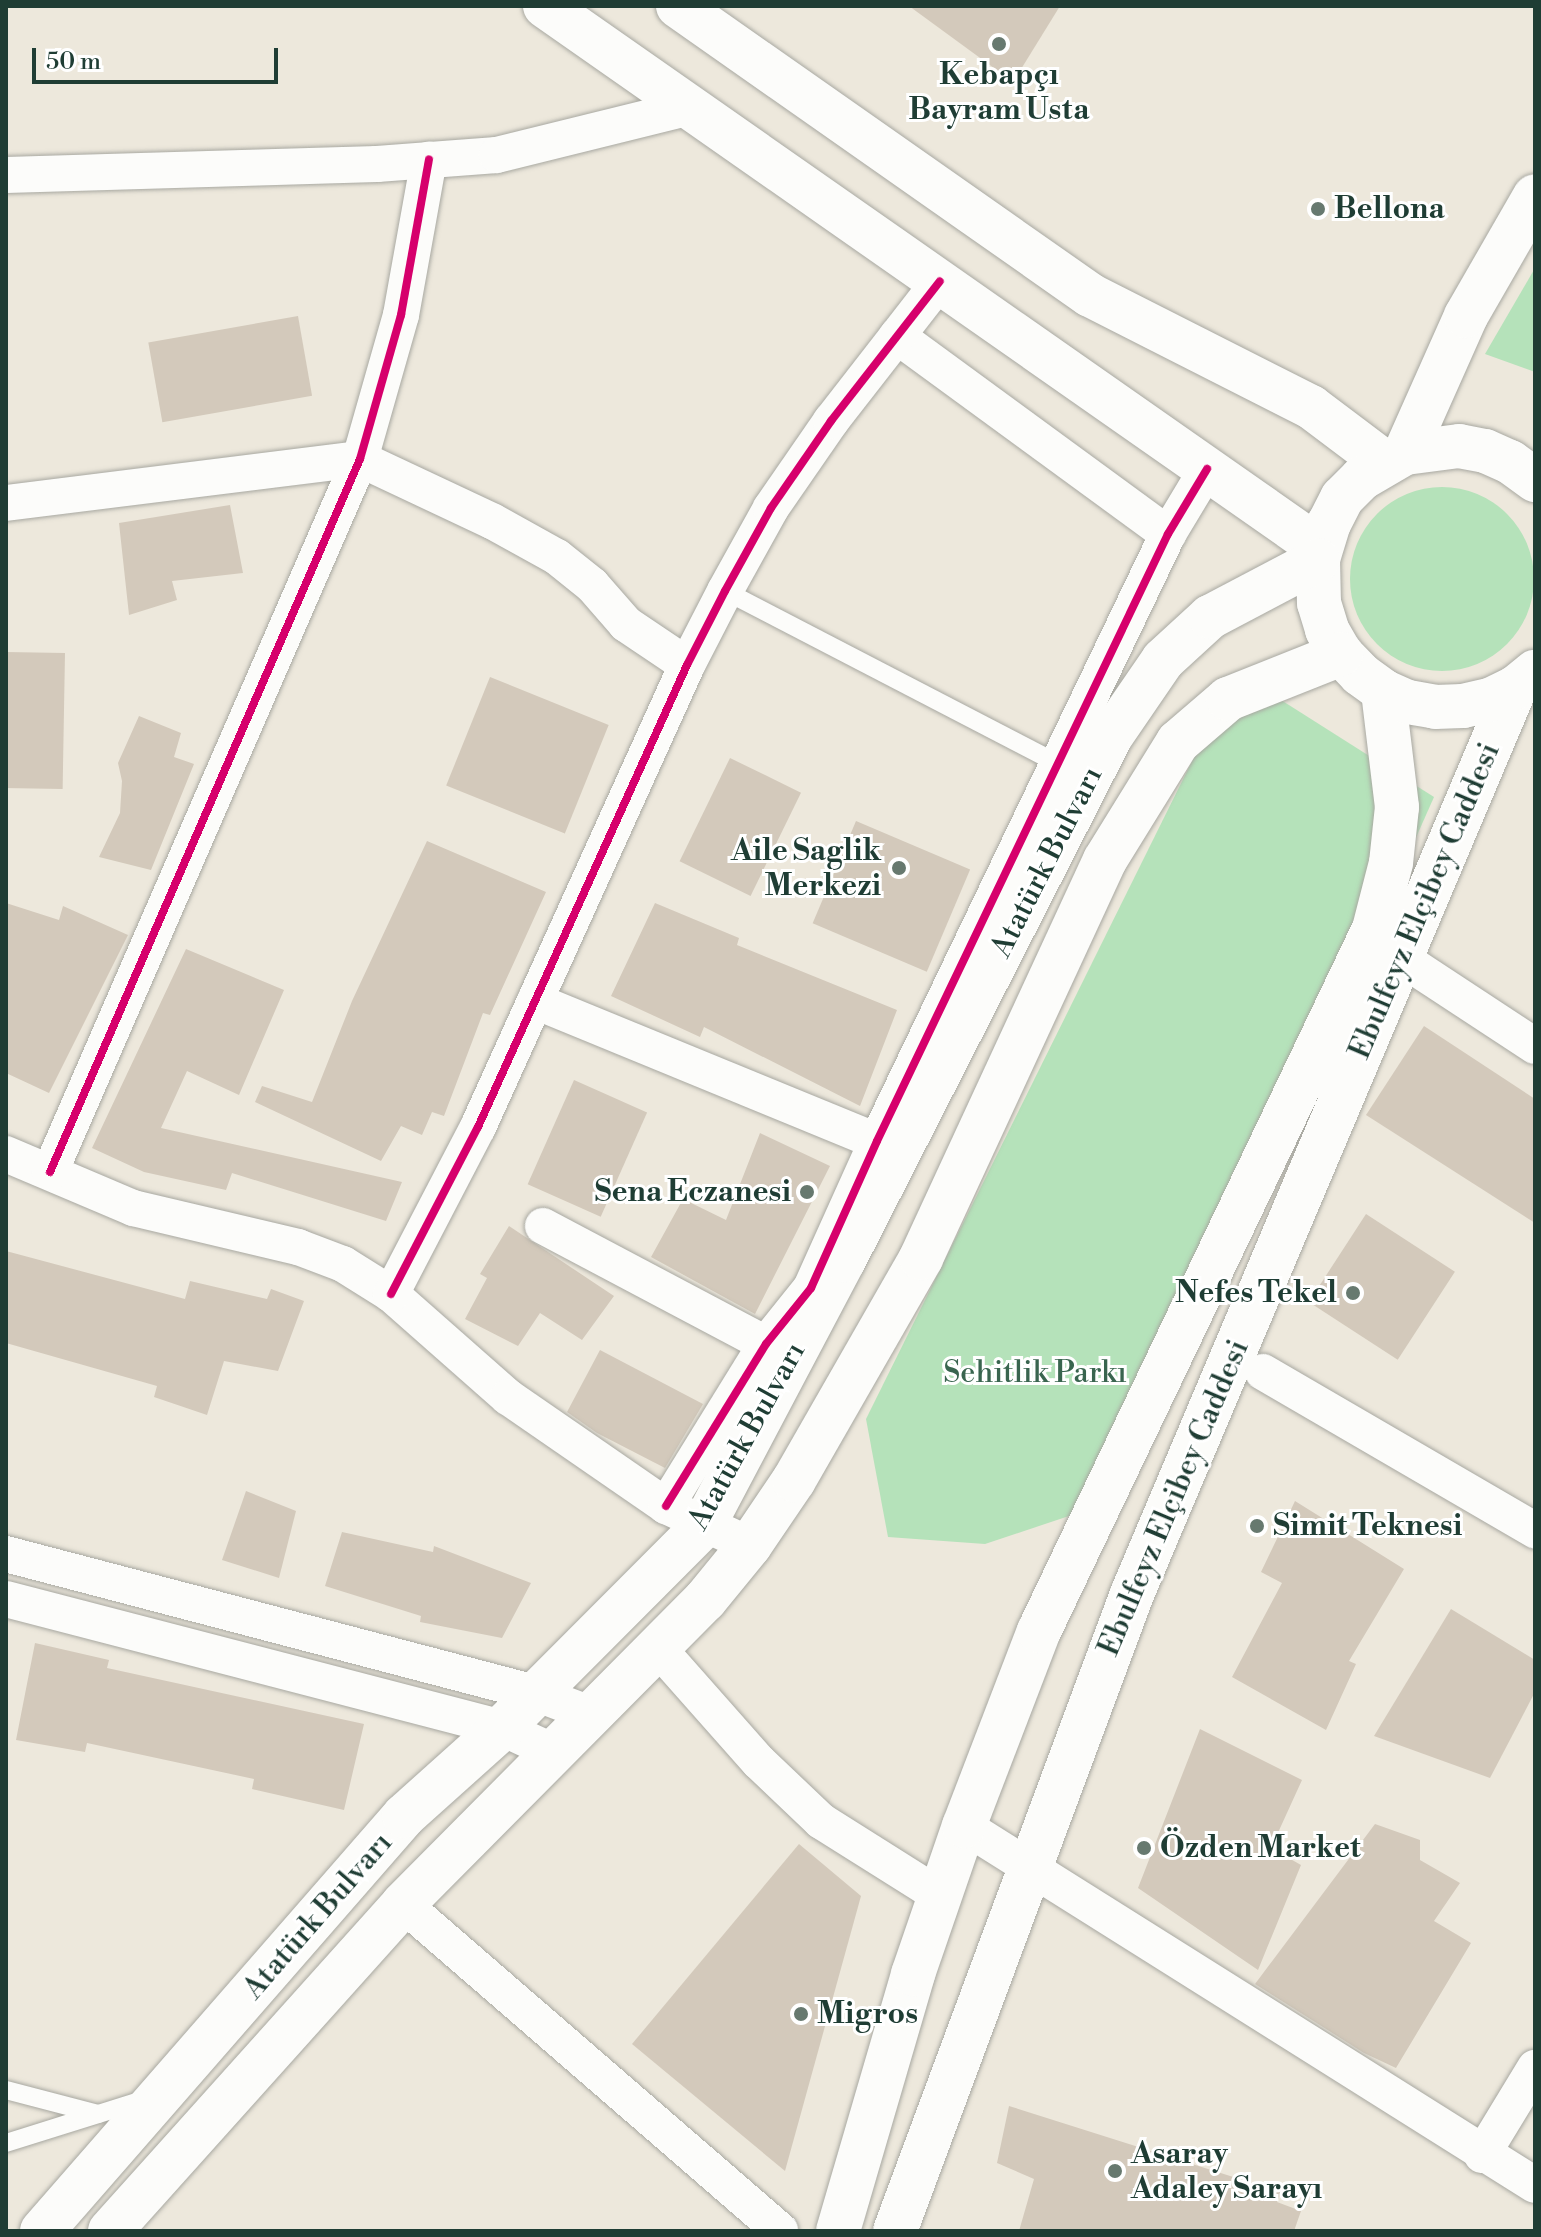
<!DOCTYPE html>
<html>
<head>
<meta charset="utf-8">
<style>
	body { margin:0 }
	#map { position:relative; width:1541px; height:2237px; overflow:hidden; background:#ede8dc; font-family:"Libre Bodoni",serif }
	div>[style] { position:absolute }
	.green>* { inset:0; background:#b5e2ba }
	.round { border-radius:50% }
	.building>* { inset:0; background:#d3c9bb; transform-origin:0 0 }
	.roads { filter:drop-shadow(0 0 2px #a8a8a1) drop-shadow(0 0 2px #a8a8a1) }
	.service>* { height:18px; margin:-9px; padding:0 9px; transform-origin:9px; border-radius:9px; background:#fcfcfa }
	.minor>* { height:36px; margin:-18px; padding:0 18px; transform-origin:18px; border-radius:18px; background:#fcfcfa }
	.secondary>* { height:44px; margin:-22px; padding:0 22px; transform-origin:22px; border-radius:22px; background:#fcfcfa }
	.primary>* { height:44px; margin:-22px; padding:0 22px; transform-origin:22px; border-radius:22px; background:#fcfcfa }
	.cycleway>* { height:8px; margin:-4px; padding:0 4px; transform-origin:4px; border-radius:4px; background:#d6006c }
	.dots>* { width:22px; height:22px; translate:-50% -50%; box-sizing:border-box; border:4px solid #fff; border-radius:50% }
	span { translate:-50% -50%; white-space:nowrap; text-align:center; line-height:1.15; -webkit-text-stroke:6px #fff; paint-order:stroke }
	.poi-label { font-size:30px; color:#1f3d34; font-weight:700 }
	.left { translate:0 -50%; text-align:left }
	.right { translate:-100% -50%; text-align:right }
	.street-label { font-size:30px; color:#1f3d34 }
	.park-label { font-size:30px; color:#39654f }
	.frame { position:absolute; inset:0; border:8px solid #1f3d34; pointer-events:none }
	.scale { position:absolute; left:32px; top:48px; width:246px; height:36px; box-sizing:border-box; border:4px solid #1f3d34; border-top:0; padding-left:10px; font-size:24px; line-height:28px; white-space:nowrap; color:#1f3d34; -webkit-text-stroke:6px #fff; paint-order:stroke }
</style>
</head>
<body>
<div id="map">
	<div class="green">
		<i style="clip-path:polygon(1535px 268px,1535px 372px,1485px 354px)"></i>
		<i class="round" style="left:1350px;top:487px;width:184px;height:184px"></i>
		<i style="clip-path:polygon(1251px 681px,1434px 797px,1143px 1452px,1096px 1507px,985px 1544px,888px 1537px,866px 1419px,1201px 743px)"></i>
	</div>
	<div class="building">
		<i style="clip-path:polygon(909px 6px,1060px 6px,1013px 82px)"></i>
		<i style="left:298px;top:316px;width:81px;height:152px;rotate:80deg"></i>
		<i style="clip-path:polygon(230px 505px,243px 573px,172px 581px,177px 600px,129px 615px,119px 523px)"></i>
		<i style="left:65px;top:653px;width:136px;height:59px;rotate:91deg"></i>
		<i style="left:490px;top:677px;width:128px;height:117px;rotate:22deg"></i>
		<i style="clip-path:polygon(139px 716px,181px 733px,174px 757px,194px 764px,151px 870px,99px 857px,120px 813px,122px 781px,118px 763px)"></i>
		<i style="left:730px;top:758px;width:79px;height:115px;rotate:26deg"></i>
		<i style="left:856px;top:821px;width:124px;height:111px;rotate:23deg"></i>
		<i style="clip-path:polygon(427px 841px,546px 892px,490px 1015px,483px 1013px,444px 1116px,432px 1112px,422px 1135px,401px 1126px,381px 1161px,255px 1102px,262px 1086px,312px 1102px,352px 1001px)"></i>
		<i style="clip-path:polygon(6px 903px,59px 920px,63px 906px,128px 935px,49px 1093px,6px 1073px)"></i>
		<i style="clip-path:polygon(655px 903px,739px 938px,737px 945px,897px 1010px,860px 1106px,704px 1027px,700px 1037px,611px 996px)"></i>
		<i style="clip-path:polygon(186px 949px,284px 990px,239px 1095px,187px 1071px,161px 1128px,402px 1182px,386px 1221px,232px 1173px,226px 1190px,144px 1172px,92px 1148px)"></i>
		<i style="clip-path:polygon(1424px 1026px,1535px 1099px,1535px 1223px,1366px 1115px)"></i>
		<i style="left:574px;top:1080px;width:80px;height:114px;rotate:24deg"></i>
		<i style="clip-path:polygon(760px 1133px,830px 1166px,755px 1314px,651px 1257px,683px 1199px,726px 1220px)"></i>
		<i style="left:1366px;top:1214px;width:106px;height:105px;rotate:33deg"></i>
		<i style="clip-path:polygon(509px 1226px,614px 1296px,582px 1340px,540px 1313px,518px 1346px,465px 1319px,487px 1278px,480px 1274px)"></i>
		<i style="clip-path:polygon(6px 1251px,185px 1299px,190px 1281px,267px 1299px,271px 1289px,304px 1301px,278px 1371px,224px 1361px,207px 1415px,154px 1397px,157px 1386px,6px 1343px)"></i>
		<i style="clip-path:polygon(600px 1350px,703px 1404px,665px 1468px,597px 1433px,567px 1412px)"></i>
		<i style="clip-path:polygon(246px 1491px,296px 1511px,279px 1578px,222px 1560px)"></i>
		<i style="clip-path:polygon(1295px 1501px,1404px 1569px,1349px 1661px,1356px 1664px,1326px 1730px,1232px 1677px,1282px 1583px,1261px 1572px)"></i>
		<i style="clip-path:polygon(342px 1532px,433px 1552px,434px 1546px,531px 1583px,502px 1638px,420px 1622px,421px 1616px,325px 1586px)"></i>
		<i style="clip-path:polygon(1451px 1609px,1535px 1660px,1535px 1692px,1490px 1778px,1374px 1736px)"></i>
		<i style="clip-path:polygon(35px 1643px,109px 1660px,107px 1668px,364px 1724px,344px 1810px,252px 1789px,254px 1779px,87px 1743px,85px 1752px,16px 1740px)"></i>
		<i style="clip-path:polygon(1200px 1729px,1302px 1780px,1271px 1848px,1301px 1865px,1258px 1970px,1138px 1888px)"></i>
		<i style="clip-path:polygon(1375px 1824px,1420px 1840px,1420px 1860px,1460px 1883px,1434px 1921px,1471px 1943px,1396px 2068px,1364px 2053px,1255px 1984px)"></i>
		<i style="clip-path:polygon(799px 1844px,861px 1896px,785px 2171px,632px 2044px)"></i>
		<i style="clip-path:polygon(1009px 2106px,1281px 2192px,1277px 2202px,1301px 2211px,1294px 2231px,1019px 2231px,1034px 2179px,997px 2163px)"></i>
	</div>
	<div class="roads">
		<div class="service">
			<i style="left:725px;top:591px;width:376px;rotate:27.4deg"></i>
			<i style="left:6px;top:2090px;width:95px;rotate:14.6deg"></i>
			<i style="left:6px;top:2143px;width:144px;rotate:-17.4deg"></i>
		</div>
		<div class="minor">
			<i style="left:6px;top:175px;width:371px;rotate:-1.7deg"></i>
			<i style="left:377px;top:164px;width:120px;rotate:-4.3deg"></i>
			<i style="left:497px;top:155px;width:200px;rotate:-13.9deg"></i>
			<i style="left:897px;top:336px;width:336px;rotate:36.2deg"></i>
			<i style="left:6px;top:503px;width:357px;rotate:-7.1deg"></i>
			<i style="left:360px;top:459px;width:146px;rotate:25.2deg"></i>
			<i style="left:492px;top:521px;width:74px;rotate:29deg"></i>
			<i style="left:557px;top:557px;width:45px;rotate:38.7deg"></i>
			<i style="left:592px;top:585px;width:52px;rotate:48.9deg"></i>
			<i style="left:626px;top:624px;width:73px;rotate:33.9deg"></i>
			<i style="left:1401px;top:958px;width:160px;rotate:33.3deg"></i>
			<i style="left:535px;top:1001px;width:370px;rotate:22.3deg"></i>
			<i style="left:6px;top:1154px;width:138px;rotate:23deg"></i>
			<i style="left:133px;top:1208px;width:170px;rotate:13.3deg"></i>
			<i style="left:298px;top:1247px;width:48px;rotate:20.7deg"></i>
			<i style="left:343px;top:1264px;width:57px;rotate:32deg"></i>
			<i style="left:391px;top:1294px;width:156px;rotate:41.4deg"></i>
			<i style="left:508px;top:1397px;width:192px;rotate:34.6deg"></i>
			<i style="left:666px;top:1506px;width:93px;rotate:24.9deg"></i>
			<i style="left:50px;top:1172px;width:777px;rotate:-66.5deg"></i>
			<i style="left:360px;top:459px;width:150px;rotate:-74.1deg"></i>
			<i style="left:401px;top:315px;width:158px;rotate:-79.8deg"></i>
			<i style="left:543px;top:1226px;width:252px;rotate:27.9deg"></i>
			<i style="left:391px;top:1294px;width:188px;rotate:-62.5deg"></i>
			<i style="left:478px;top:1127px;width:507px;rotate:-65.66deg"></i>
			<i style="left:687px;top:665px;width:83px;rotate:-62.8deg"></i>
			<i style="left:725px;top:591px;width:95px;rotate:-61deg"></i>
			<i style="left:771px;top:508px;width:106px;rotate:-55.4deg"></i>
			<i style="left:831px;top:421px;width:177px;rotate:-52.1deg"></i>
			<i style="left:1263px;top:1372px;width:315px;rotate:30.2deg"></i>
			<i style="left:666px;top:1506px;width:190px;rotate:-58.3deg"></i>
			<i style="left:766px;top:1344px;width:72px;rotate:-51.2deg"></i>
			<i style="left:811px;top:1288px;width:161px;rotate:-65.8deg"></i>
			<i style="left:877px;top:1141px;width:673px;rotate:-64.39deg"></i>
			<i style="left:1168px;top:534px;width:76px;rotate:-59deg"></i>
			<i style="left:6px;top:1554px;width:547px;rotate:14.72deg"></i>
			<i style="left:535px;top:1693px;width:62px;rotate:20.8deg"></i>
			<i style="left:6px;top:1599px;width:513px;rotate:14.58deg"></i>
			<i style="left:502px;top:1728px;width:60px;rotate:24.8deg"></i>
			<i style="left:658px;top:1648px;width:152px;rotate:48.5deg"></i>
			<i style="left:759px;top:1762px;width:86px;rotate:43.6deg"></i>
			<i style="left:821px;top:1821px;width:141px;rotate:32.2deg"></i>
			<i style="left:964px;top:1826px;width:674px;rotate:32.16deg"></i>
			<i style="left:403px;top:1904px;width:499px;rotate:40.9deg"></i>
			<i style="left:1482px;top:2155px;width:102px;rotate:-58.7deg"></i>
		</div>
		<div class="secondary">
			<i style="left:545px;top:6px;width:946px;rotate:34.97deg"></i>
			<i style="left:678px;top:6px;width:503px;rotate:35.05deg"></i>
			<i style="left:1090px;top:295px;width:248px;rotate:26.9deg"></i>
			<i style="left:1311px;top:407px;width:91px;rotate:37deg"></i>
			<i style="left:838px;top:2231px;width:268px;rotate:-73.7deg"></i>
			<i style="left:913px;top:1974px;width:157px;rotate:-71deg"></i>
			<i style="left:964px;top:1826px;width:209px;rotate:-69deg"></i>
			<i style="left:1039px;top:1631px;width:778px;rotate:-64.49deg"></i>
			<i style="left:1374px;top:929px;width:68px;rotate:-75.6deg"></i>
			<i style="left:1391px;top:863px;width:56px;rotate:-83.9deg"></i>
			<i style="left:1397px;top:807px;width:117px;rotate:-96.9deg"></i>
			<i style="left:895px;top:2231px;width:680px;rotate:-69.59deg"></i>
			<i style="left:1132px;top:1594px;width:984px;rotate:-67.08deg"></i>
		</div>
		<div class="primary">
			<i style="left:1405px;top:453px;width:150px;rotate:-66deg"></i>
			<i style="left:1466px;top:316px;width:138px;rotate:-60.1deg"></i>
			<i style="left:1535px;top:480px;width:31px;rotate:-144deg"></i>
			<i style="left:1510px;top:462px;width:27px;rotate:-156deg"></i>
			<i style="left:1485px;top:451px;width:26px;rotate:-169deg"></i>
			<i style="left:1459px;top:446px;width:54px;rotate:172.6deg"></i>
			<i style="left:1405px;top:453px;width:50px;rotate:149.8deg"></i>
			<i style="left:1362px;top:478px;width:28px;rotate:135deg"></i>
			<i style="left:1342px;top:498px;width:28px;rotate:117deg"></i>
			<i style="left:1329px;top:523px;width:39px;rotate:107deg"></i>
			<i style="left:1318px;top:560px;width:43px;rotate:88.7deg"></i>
			<i style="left:1319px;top:603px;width:28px;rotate:73deg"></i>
			<i style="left:1327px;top:630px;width:28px;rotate:60deg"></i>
			<i style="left:1341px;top:654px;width:28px;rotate:46deg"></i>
			<i style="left:1360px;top:674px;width:29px;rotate:36deg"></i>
			<i style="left:1383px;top:691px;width:27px;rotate:24deg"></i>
			<i style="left:1408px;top:702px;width:27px;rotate:10deg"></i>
			<i style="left:1435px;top:707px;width:28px;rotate:-2deg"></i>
			<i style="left:1463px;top:706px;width:28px;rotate:-13deg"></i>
			<i style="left:1490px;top:700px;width:28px;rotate:-26deg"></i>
			<i style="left:1515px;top:688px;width:26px;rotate:-39deg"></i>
			<i style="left:42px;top:2231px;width:551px;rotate:-48.9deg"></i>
			<i style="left:404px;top:1816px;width:132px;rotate:-41.9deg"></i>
			<i style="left:502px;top:1728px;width:286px;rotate:-45.1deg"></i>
			<i style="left:704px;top:1525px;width:300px;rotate:-62.2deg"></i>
			<i style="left:844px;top:1260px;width:588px;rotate:-63deg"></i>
			<i style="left:1111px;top:736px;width:92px;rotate:-55.6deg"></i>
			<i style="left:1163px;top:660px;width:64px;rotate:-42.5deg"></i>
			<i style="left:1210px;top:617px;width:122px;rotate:-27.8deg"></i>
			<i style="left:110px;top:2231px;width:439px;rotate:-48.1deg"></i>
			<i style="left:403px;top:1904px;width:429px;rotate:-45.2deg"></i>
			<i style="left:705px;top:1600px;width:71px;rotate:-50.7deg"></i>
			<i style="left:750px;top:1545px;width:78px;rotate:-55.9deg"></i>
			<i style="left:794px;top:1480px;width:256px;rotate:-60.2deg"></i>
			<i style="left:921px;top:1258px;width:438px;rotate:-65.2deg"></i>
			<i style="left:1105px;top:860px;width:139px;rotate:-58.3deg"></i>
			<i style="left:1178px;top:742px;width:66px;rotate:-40.7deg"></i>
			<i style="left:1228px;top:699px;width:122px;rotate:-21.7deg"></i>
		</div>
	</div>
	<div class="cycleway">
		<i style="left:50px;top:1172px;width:777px;rotate:-66.5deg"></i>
		<i style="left:360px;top:459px;width:150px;rotate:-74.1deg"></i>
		<i style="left:401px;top:315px;width:158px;rotate:-79.8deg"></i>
		<i style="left:391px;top:1294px;width:188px;rotate:-62.5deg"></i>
		<i style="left:478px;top:1127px;width:507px;rotate:-65.66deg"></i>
		<i style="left:687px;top:665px;width:83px;rotate:-62.8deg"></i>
		<i style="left:725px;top:591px;width:95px;rotate:-61deg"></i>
		<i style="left:771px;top:508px;width:106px;rotate:-55.4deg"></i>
		<i style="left:831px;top:421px;width:177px;rotate:-52.1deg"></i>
		<i style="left:666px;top:1506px;width:190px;rotate:-58.3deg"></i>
		<i style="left:766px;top:1344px;width:72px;rotate:-51.2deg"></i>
		<i style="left:811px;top:1288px;width:161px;rotate:-65.8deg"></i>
		<i style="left:877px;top:1141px;width:673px;rotate:-64.39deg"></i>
		<i style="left:1168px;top:534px;width:76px;rotate:-59deg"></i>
	</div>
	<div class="dots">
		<i style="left:999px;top:44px;background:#67796f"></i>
		<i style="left:1318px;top:209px;background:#67796f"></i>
		<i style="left:899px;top:868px;background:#67796f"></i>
		<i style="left:807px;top:1192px;background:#67796f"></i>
		<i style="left:1353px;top:1293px;background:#67796f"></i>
		<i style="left:1257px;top:1526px;background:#67796f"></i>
		<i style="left:1144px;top:1848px;background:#67796f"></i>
		<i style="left:801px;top:2014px;background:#67796f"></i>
		<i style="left:1115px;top:2171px;background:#67796f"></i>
	</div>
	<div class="poi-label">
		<span style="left:999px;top:92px">Kebapçı<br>Bayram Usta</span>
		<span class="left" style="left:1334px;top:209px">Bellona</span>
		<span class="right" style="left:881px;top:868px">Aile Saglik<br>Merkezi</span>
		<span class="right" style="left:791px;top:1192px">Sena Eczanesi</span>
		<span class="right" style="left:1337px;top:1293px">Nefes Tekel</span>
		<span class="left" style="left:1273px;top:1526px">Simit Teknesi</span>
		<span class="left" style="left:1160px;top:1848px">Özden Market</span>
		<span class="left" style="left:817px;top:2014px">Migros</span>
		<span class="left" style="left:1131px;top:2171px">Asaray<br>Adaley Sarayı</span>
	</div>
	<div class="street-label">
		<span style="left:1047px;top:862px;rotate:-63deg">Atatürk Bulvarı</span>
		<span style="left:1425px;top:901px;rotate:-67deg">Ebulfeyz Elçibey Caddesi</span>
		<span style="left:747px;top:1436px;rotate:-61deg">Atatürk Bulvarı</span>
		<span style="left:1174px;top:1498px;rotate:-67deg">Ebulfeyz Elçibey Caddesi</span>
		<span style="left:318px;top:1916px;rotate:-49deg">Atatürk Bulvarı</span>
	</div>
	<div class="park-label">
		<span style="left:1035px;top:1373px">Sehitlik Parkı</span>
	</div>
	<div class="frame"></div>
	<div class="scale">50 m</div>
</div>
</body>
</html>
